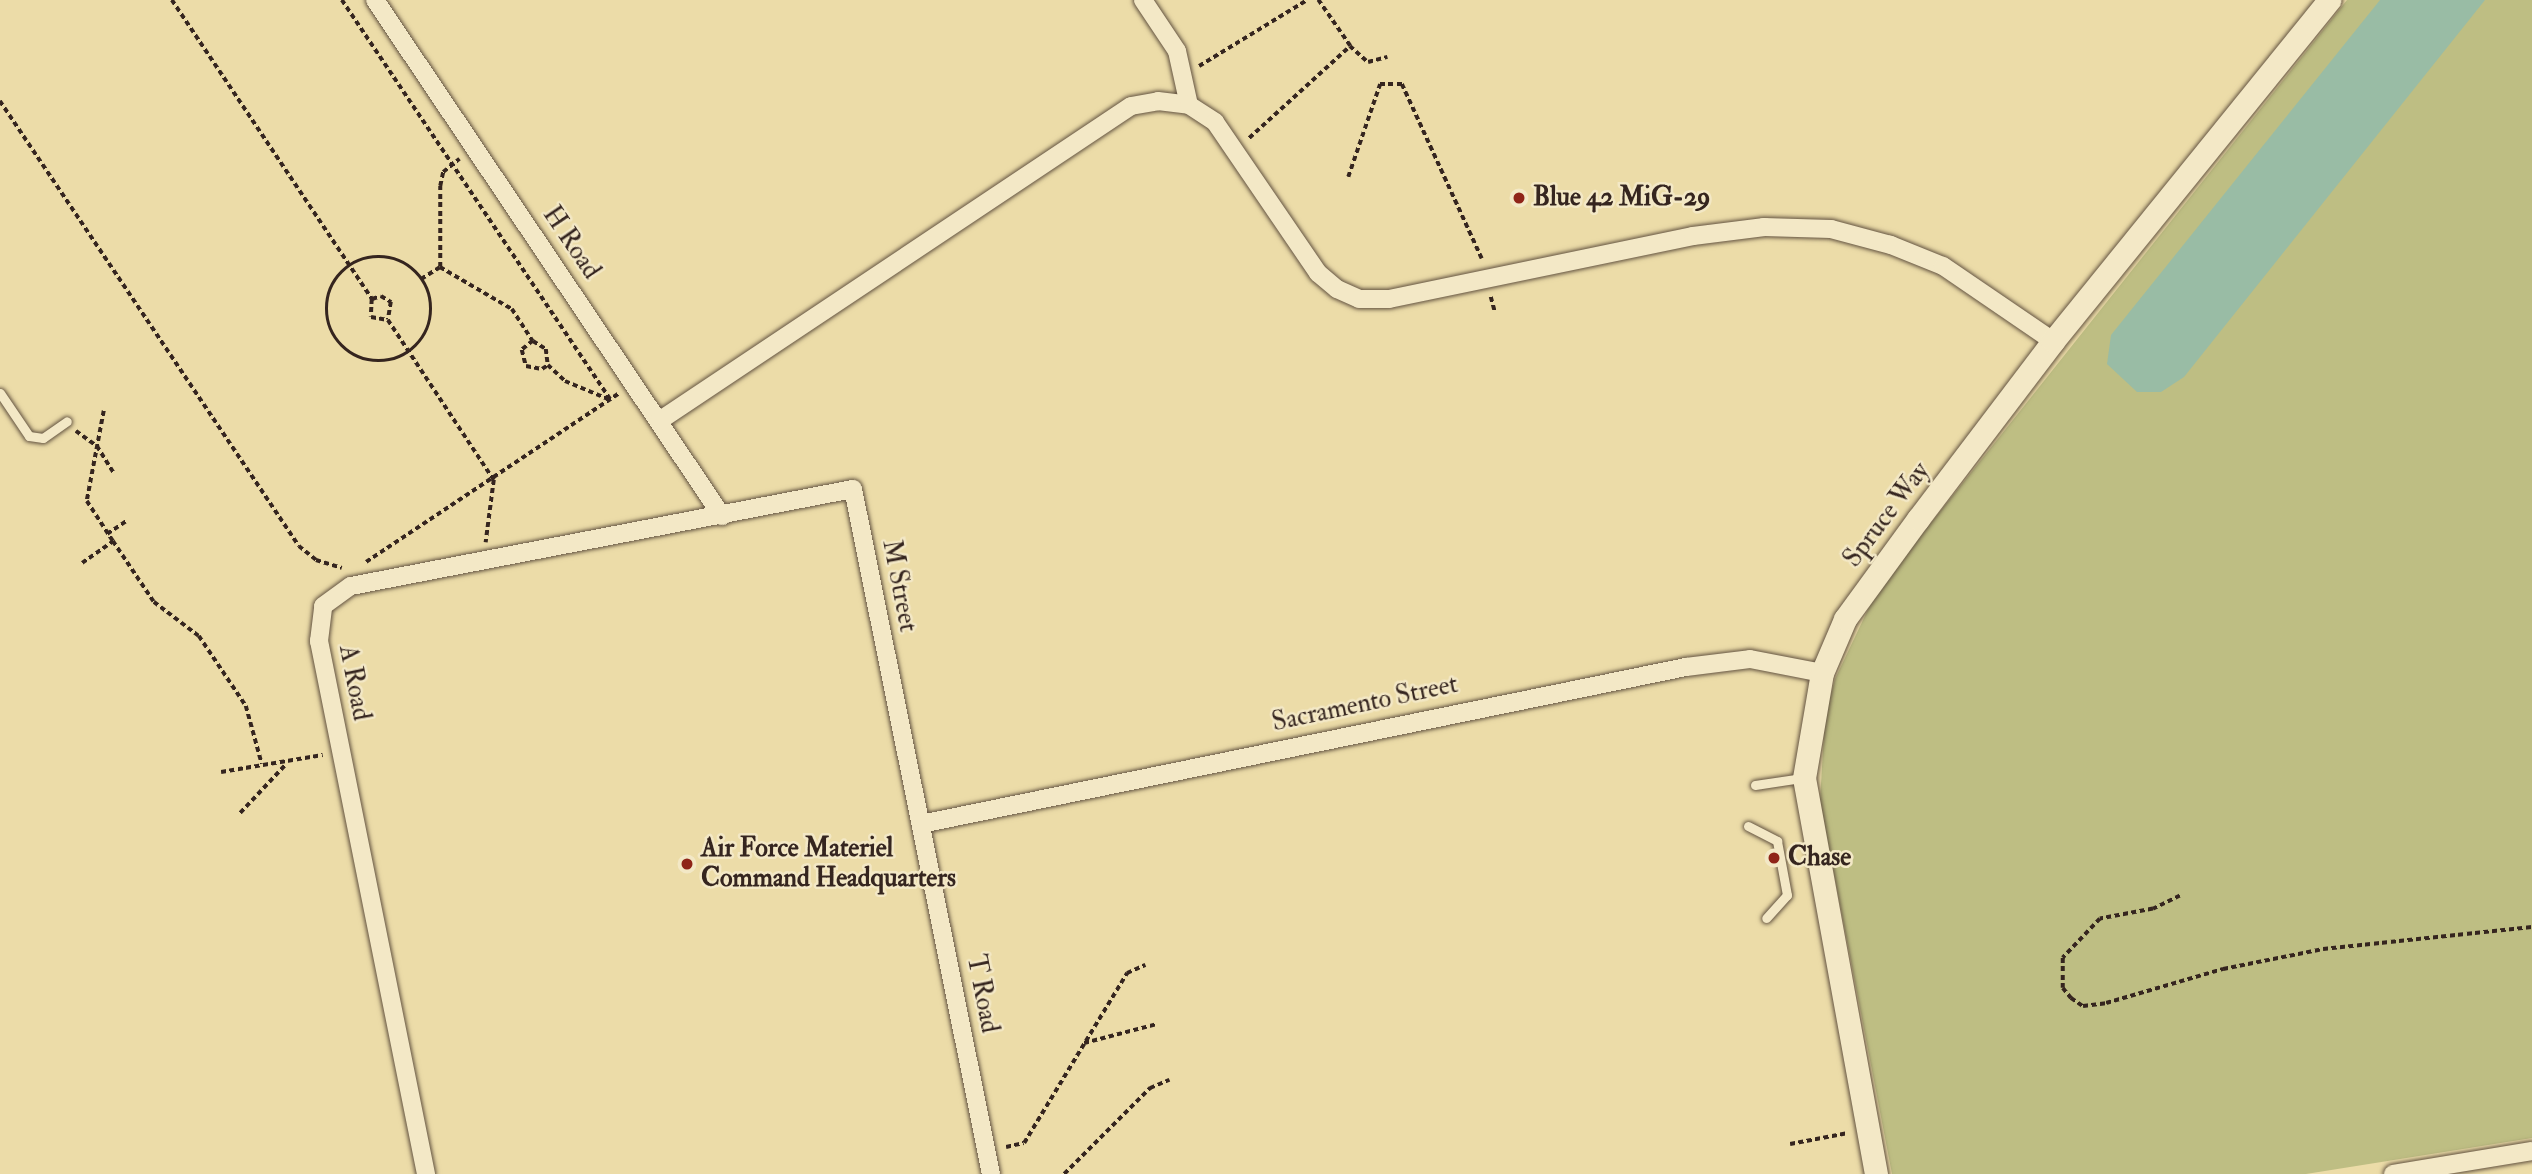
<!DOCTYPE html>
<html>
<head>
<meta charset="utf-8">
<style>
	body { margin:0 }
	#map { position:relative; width:2532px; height:1174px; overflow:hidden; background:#ecdca8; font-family:"IM FELL Double Pica",serif }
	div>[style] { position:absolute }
	.green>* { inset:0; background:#bebe83 }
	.water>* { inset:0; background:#99bca5 }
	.path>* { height:3.5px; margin-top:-1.75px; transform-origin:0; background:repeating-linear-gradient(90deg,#35251f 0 5px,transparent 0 8.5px) }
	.path>.ring { margin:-1.75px; padding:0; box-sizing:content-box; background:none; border:3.5px solid #35251f; border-radius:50% }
	.roads { filter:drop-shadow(0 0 2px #635341) drop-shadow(0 0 2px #635341) }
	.service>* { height:9px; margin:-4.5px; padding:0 4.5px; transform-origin:4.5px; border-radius:4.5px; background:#f3e8c6 }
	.minor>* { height:18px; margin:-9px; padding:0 9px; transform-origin:9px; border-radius:9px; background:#f3e8c6 }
	.tertiary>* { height:23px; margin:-11.5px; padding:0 11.5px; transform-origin:11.5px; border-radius:11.5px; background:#f3e8c6 }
	.dots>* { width:19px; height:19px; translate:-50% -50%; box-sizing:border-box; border:4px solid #f3e8c6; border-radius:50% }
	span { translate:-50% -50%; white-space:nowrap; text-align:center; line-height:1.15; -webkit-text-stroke:5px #f3e8c6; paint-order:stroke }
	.poi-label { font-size:26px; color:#35251f; font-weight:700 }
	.left { translate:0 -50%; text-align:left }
	.street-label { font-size:26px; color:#35251f }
</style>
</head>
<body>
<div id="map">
	<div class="green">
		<i style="clip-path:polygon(2347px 0,2532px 0,2532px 1138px,2306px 1174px,1892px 1174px,1820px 801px,1825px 716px,1835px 679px,1873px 599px,1907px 553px)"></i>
	</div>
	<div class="water">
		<i style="clip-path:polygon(2380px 0,2485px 0,2184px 377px,2161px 392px,2137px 392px,2107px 364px,2111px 335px)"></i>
	</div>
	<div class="path">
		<i style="left:172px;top:0;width:360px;rotate:56.2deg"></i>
		<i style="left:372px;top:299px;width:18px;rotate:93deg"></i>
		<i style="left:371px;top:317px;width:17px;rotate:10deg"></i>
		<i style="left:388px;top:320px;width:192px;rotate:56.5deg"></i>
		<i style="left:494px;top:480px;width:63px;rotate:97.4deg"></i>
		<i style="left:342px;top:0;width:481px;rotate:56.1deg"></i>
		<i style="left:1350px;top:46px;width:24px;rotate:42deg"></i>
		<i style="left:1368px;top:62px;width:20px;rotate:-15deg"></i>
		<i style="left:1199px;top:66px;width:127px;rotate:-31.4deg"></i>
		<i style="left:0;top:101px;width:536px;rotate:56.1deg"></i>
		<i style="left:299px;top:546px;width:22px;rotate:39deg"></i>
		<i style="left:316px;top:560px;width:27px;rotate:17deg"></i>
		<i style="left:1249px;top:138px;width:137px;rotate:-42.3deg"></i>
		<i style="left:1350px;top:46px;width:56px;rotate:-124.8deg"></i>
		<i style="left:1348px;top:177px;width:98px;rotate:-71deg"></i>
		<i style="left:1380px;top:84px;width:22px"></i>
		<i style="left:1402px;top:84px;width:192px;rotate:65.4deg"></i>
		<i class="ring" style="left:327px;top:257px;width:100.5px;height:100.5px"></i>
		<i style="left:440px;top:267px;width:83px;rotate:30.3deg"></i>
		<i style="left:512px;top:309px;width:38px;rotate:57deg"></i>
		<i style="left:533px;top:341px;width:15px;rotate:32deg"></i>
		<i style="left:546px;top:349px;width:16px;rotate:83deg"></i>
		<i style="left:548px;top:365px;width:23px;rotate:43deg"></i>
		<i style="left:565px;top:381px;width:47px;rotate:22.7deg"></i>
		<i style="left:421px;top:279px;width:22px;rotate:-32deg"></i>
		<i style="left:440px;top:267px;width:81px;rotate:-90deg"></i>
		<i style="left:440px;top:186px;width:14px;rotate:-78deg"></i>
		<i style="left:443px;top:172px;width:21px;rotate:-39deg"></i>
		<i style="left:1491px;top:297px;width:16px;rotate:75deg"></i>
		<i style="left:372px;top:299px;width:9px;rotate:-18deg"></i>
		<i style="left:381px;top:296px;width:12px;rotate:31deg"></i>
		<i style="left:391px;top:302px;width:18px;rotate:99deg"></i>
		<i style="left:533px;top:341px;width:14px;rotate:141deg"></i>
		<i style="left:522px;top:350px;width:16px;rotate:76deg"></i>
		<i style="left:526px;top:366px;width:16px;rotate:11deg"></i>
		<i style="left:542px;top:369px;width:7px;rotate:-34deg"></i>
		<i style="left:104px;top:411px;width:92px;rotate:100.7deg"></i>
		<i style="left:87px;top:501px;width:48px;rotate:57deg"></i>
		<i style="left:76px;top:431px;width:26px;rotate:36deg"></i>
		<i style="left:97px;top:446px;width:32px;rotate:58deg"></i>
		<i style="left:107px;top:534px;width:23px;rotate:-34deg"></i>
		<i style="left:366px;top:562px;width:304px;rotate:-33.7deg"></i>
		<i style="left:82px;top:563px;width:38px;rotate:-35deg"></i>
		<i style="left:113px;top:541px;width:73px;rotate:56.1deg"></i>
		<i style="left:154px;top:602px;width:56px;rotate:37.1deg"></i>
		<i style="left:199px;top:636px;width:84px;rotate:56.1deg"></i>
		<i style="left:246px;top:706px;width:60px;rotate:74.6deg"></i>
		<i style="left:221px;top:772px;width:103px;rotate:-9.5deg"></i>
		<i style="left:240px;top:813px;width:67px;rotate:-46.8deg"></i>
		<i style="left:2180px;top:896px;width:30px;rotate:154deg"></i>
		<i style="left:2153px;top:909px;width:54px;rotate:169.3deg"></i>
		<i style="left:2100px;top:919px;width:54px;rotate:133.5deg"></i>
		<i style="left:2063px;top:958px;width:30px;rotate:90deg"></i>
		<i style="left:2063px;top:988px;width:13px;rotate:51deg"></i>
		<i style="left:2071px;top:998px;width:14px;rotate:34deg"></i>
		<i style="left:2083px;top:1006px;width:23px;rotate:-7deg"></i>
		<i style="left:2106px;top:1003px;width:122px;rotate:-16.2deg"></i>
		<i style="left:2223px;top:969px;width:102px;rotate:-11.3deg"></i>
		<i style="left:2323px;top:949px;width:210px;rotate:-6deg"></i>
		<i style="left:1084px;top:1043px;width:75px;rotate:-14.6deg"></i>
		<i style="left:1790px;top:1144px;width:59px;rotate:-10.7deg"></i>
		<i style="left:1006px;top:1147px;width:18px;rotate:-13deg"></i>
		<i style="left:1024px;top:1143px;width:199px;rotate:-58.8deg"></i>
		<i style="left:1127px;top:973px;width:20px;rotate:-24deg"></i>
		<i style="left:1064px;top:1174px;width:122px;rotate:-45deg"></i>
		<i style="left:1150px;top:1088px;width:21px;rotate:-23deg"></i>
	</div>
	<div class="roads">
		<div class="service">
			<i style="left:0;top:393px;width:52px;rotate:56deg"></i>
			<i style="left:29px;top:436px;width:14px;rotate:8deg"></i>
			<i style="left:43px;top:438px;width:29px;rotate:-35deg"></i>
			<i style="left:1755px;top:785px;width:48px;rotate:-8.5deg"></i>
			<i style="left:1748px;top:826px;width:33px;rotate:27deg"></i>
			<i style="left:1777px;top:841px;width:55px;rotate:79.5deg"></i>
			<i style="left:1787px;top:895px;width:31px;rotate:132deg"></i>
		</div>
		<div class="minor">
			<i style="left:375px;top:0;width:622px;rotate:56.08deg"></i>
			<i style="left:1143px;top:0;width:61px;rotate:56.3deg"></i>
			<i style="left:1177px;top:51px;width:55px;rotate:77.5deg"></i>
			<i style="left:659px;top:421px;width:567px;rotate:-33.72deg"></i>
			<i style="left:1131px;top:106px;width:27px;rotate:-10deg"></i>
			<i style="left:1158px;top:101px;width:31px;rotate:7deg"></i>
			<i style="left:1189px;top:105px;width:31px;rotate:33deg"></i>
			<i style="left:1215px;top:122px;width:183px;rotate:55.7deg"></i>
			<i style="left:1318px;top:273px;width:25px;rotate:40deg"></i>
			<i style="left:1337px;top:289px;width:24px;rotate:24deg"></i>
			<i style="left:1359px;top:299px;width:30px"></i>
			<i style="left:1389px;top:299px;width:310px;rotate:-11.7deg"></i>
			<i style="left:1693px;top:236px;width:72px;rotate:-7.2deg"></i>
			<i style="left:1764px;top:227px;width:67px;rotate:1.7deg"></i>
			<i style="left:1831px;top:229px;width:62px;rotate:14.9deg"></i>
			<i style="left:1891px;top:245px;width:56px;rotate:22deg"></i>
			<i style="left:1943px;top:266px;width:133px;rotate:34.3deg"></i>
			<i style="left:921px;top:824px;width:781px;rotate:-11.6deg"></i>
			<i style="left:1686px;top:667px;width:64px;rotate:-7.1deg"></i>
			<i style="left:1750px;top:659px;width:73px;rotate:11deg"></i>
			<i style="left:426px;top:1174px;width:544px;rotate:-101.35deg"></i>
			<i style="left:319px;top:641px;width:35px;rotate:-83deg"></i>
			<i style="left:323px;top:606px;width:34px;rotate:-36deg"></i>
			<i style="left:351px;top:586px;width:511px;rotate:-10.94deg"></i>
			<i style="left:853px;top:489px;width:699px;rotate:78.61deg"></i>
			<i style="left:2393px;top:1174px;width:141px;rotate:-9.4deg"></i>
		</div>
		<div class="tertiary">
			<i style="left:1876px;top:1174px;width:402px;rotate:-100.3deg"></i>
			<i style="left:1804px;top:778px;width:107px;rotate:-80.3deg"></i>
			<i style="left:1822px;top:673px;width:59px;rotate:-66.9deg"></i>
			<i style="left:1845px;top:619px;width:124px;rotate:-53.9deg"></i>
			<i style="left:1918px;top:519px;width:223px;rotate:-52.8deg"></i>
			<i style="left:2053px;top:341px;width:439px;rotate:-51deg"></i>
		</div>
	</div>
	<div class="dots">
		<i style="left:1519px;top:198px;background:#8f2418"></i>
		<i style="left:1774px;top:858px;background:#8f2418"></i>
		<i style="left:687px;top:864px;background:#8f2418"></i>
	</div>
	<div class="poi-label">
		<span class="left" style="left:1533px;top:198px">Blue 42 MiG-29</span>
		<span class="left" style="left:701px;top:864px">Air Force Materiel<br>Command Headquarters</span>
		<span class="left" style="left:1788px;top:858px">Chase</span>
	</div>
	<div class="street-label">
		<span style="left:571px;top:243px;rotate:56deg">H Road</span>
		<span style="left:1887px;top:515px;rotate:-53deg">Spruce Way</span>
		<span style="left:899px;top:586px;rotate:79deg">M Street</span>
		<span style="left:354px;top:683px;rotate:79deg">A Road</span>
		<span style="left:1365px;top:704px;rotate:-12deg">Sacramento Street</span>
		<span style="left:982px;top:994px;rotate:79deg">T Road</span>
	</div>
</div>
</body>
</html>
